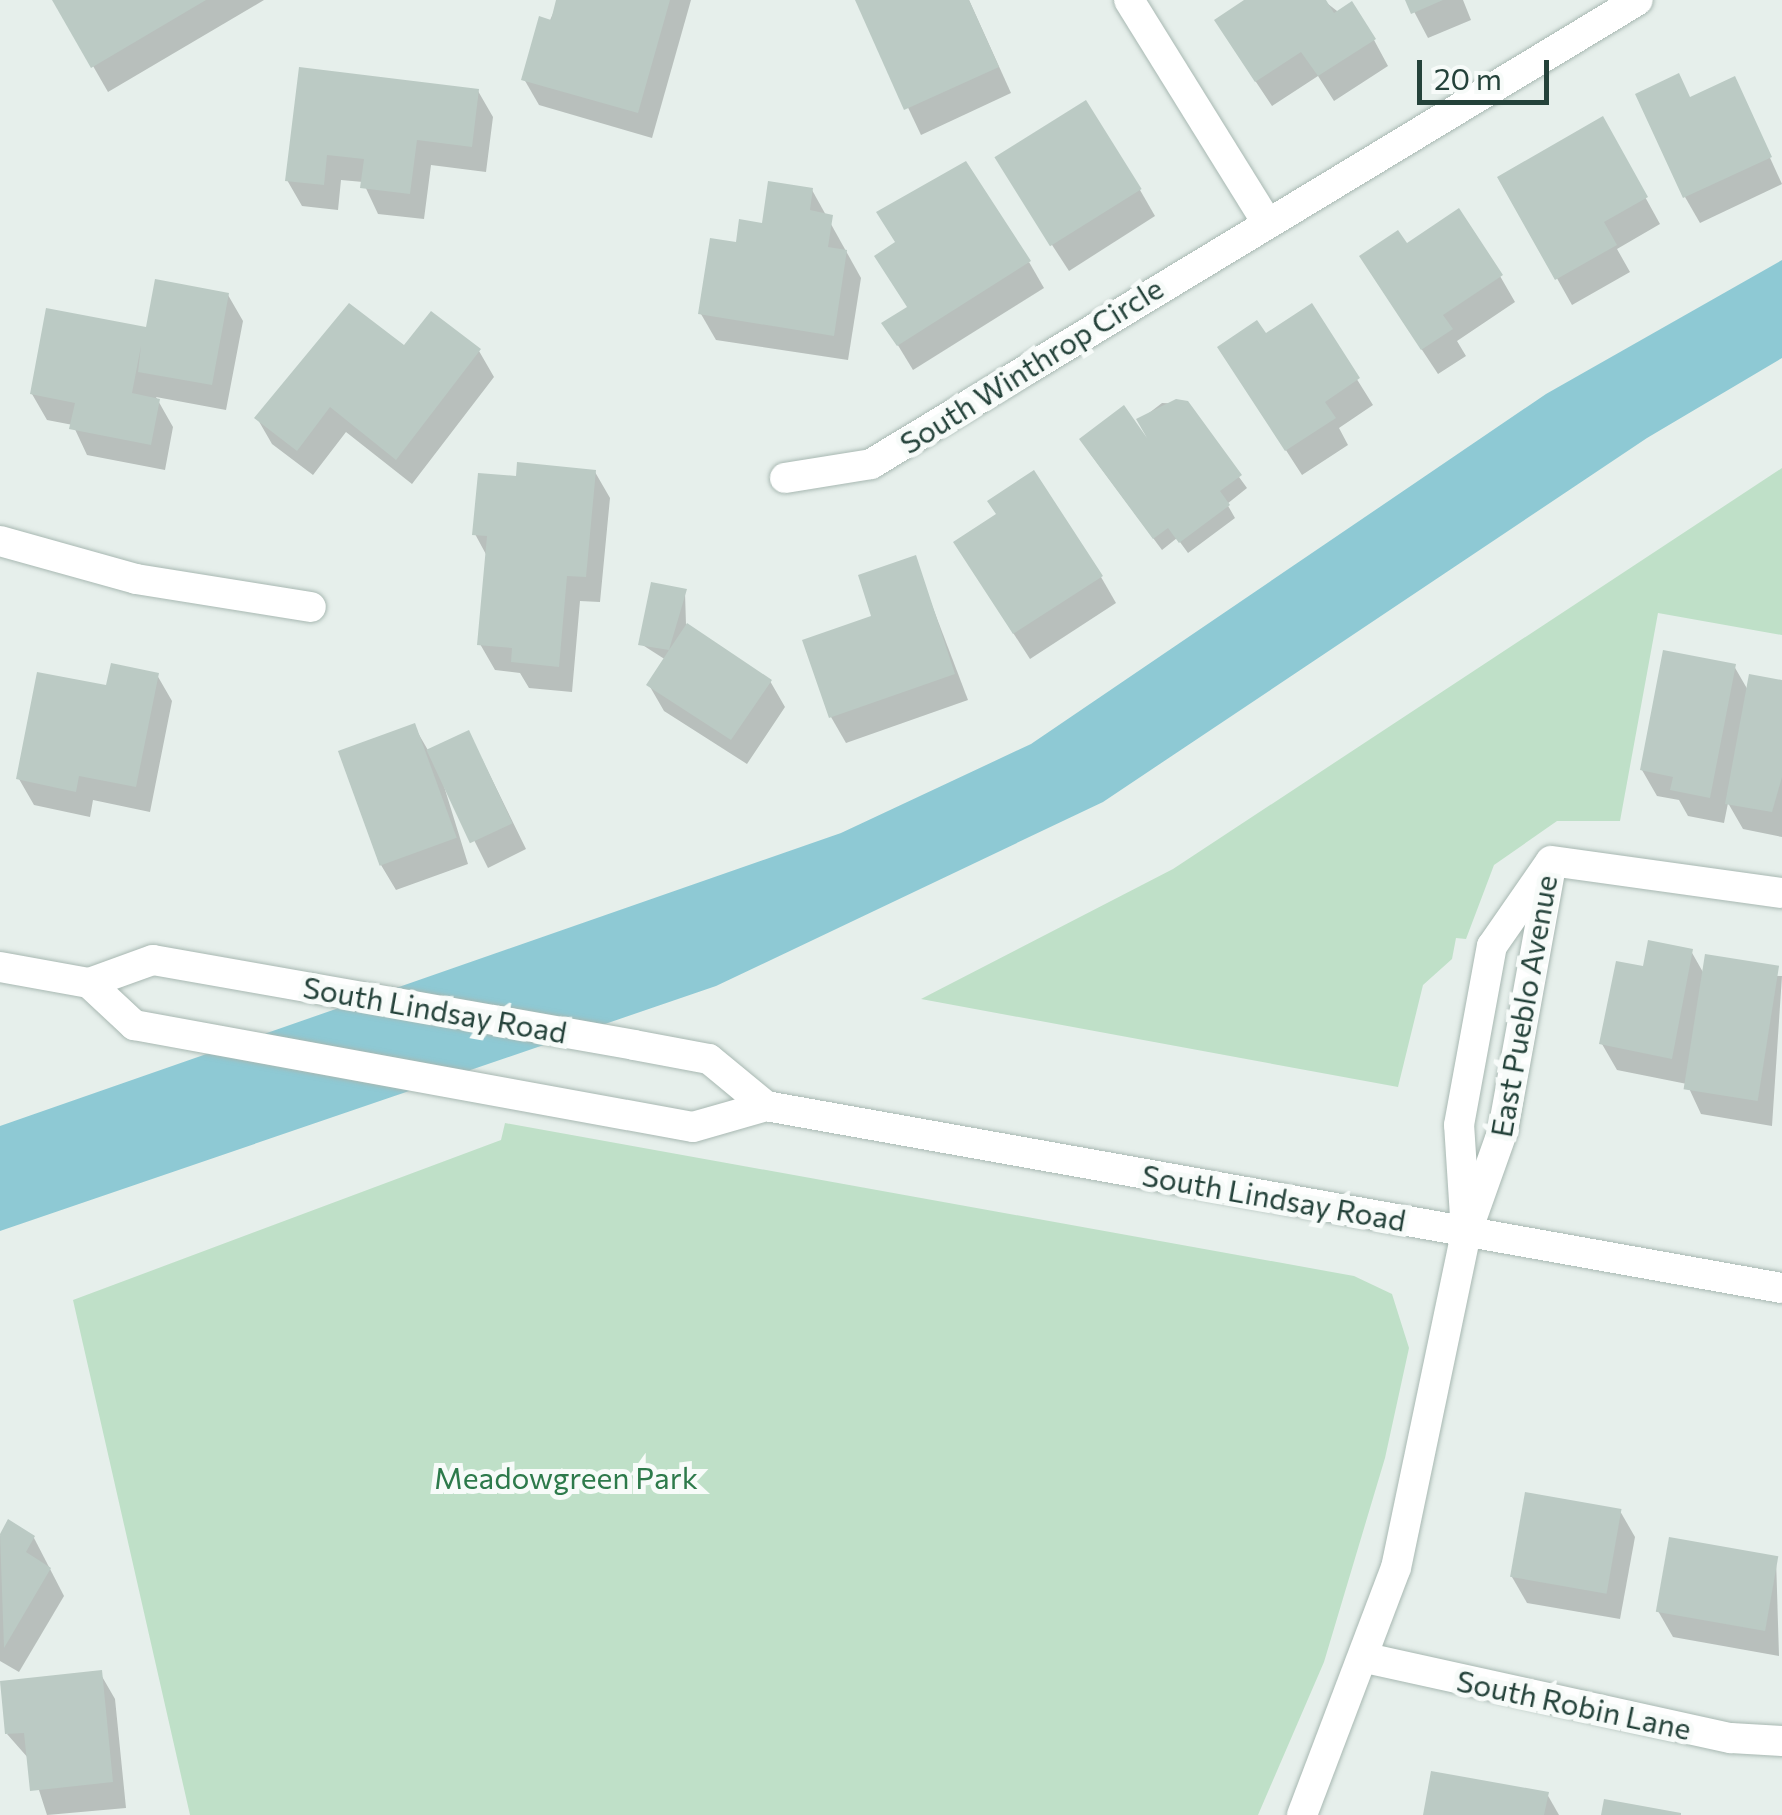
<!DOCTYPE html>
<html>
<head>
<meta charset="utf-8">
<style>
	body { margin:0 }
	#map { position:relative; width:1782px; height:1815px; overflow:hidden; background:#e6efeb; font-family:Commissioner,sans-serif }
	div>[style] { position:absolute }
	.green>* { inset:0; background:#bfe0c8 }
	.water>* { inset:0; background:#8ec9d4 }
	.shadow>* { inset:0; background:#0003 }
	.building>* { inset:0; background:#bbcac4; transform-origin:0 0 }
	.roads { filter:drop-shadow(0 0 2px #a8b8b2) drop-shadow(0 0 2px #a8b8b2) }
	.street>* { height:30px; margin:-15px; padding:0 15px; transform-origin:15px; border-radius:15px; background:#fff }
	.secondary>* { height:30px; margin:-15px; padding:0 15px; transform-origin:15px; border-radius:15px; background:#fff }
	span { translate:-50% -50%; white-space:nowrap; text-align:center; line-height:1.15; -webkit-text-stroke:10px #f7fbf9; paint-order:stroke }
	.street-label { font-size:30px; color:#24423a }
	.park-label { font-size:30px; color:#2d7a4b }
	.scale { position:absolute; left:1417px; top:60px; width:132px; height:45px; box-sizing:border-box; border:5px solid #24423a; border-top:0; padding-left:12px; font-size:30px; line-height:35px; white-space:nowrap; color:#24423a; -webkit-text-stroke:8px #f7fbf9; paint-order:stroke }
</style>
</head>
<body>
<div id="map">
	<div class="green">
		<i style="clip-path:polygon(1782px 468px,1782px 635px,1658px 613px,1620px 821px,1557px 821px,1494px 865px,1466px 939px,1456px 938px,1452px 959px,1423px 985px,1398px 1087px,921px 999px,1173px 869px)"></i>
		<i style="clip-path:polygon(505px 1123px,1354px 1276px,1392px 1294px,1409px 1348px,1385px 1458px,1324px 1662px,1258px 1815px,190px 1815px,73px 1300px,501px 1140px)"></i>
	</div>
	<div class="water">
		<i style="clip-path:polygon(1782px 260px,1782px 358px,1647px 438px,1103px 802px,716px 986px,0 1231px,0 1126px,841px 833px,1031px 744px,1546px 394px)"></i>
	</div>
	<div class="shadow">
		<i style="clip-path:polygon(55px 0,264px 0,108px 92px)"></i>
		<i style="clip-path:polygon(559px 0,691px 0,652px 138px,539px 105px,524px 79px)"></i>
		<i style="clip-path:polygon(857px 0,969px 0,1011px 93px,921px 135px)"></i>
		<i style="clip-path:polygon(1249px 0,1323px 0,1374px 40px,1388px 66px,1334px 101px,1318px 76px,1272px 106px,1232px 46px)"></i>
		<i style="clip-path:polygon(1408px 0,1463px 0,1471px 20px,1428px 38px)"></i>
		<i style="clip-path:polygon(301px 70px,478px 91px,493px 117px,486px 172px,431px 165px,424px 219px,378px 214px,363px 182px,341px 180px,338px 210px,302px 206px,287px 180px)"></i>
		<i style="clip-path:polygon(1734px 79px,1782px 184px,1700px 223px,1685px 197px,1691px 99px)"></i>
		<i style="clip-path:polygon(1602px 119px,1660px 224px,1617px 249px,1630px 272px,1572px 305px,1500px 177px)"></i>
		<i style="clip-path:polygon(1013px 185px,1140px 190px,1155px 216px,1069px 271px)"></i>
		<i style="clip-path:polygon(812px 190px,861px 278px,848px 360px,716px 340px,701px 314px,738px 245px)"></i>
		<i style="clip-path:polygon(1406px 246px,1500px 276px,1515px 302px,1457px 341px,1466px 356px,1438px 374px,1377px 282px)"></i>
		<i style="clip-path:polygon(1029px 262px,1044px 288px,913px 370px,885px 324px)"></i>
		<i style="clip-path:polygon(228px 295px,243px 321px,226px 410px,156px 397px,173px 427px,165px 470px,87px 455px,73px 425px,47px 420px,32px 394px)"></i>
		<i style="clip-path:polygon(1311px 306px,1373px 405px,1339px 428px,1348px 445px,1302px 475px,1236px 373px,1265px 337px)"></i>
		<i style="clip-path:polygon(404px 349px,479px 351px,494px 377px,412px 484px,346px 432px,313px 475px,272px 444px,257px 418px)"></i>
		<i style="clip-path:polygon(1162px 403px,1186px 404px,1247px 488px,1227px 504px,1235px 518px,1188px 553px,1177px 538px,1162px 550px,1089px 452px,1152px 449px,1140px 420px)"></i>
		<i style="clip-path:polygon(595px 472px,610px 498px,600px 602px,580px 601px,572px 692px,529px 688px,520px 673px,495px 670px,480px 644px,488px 558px,475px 534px,519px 479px)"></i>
		<i style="clip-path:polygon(914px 558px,968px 700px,846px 743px,831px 717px,875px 617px)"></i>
		<i style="clip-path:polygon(972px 569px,1101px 577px,1116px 603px,1030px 659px)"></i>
		<i style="clip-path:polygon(685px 592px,686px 625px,770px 681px,785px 707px,747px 764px,664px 711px,649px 685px,666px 660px,641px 644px)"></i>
		<i style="clip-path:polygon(1734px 666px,1749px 692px,1782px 683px,1782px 837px,1743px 829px,1728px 803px,1724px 823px,1688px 816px,1679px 800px,1657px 796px,1642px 770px)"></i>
		<i style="clip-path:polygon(157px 675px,172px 701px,150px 812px,93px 800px,90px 817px,34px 805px,19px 779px,108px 688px)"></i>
		<i style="clip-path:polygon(414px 726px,429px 752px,482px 759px,526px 849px,488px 868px,439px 770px,468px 864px,396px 890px,381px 865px)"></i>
		<i style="clip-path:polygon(1691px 951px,1704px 974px,1782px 976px,1772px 1126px,1701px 1114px,1687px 1084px,1617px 1070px,1602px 1044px)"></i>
		<i style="clip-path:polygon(1620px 1511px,1635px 1537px,1620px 1619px,1527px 1603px,1512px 1577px)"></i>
		<i style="clip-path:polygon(0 1536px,34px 1538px,64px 1596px,19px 1672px,0 1661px)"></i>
		<i style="clip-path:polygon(1776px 1558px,1779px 1656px,1673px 1637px,1658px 1611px)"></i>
		<i style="clip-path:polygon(100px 1673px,115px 1699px,126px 1808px,47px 1815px,29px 1759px,7px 1734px)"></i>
		<i style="clip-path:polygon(1547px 1794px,1559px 1815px,1426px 1815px)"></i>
	</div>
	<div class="building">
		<i style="clip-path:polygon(52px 0,206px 0,91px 68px)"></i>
		<i style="clip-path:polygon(556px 0,670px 0,638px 113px,521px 80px,539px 16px,551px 20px)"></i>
		<i style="clip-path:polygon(855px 0,969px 0,999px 67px,904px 110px)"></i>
		<i style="clip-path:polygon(1244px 0,1326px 0,1334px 13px,1352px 1px,1376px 39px,1318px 76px,1301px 52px,1255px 82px,1214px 20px)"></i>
		<i style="clip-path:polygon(1405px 0,1443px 0,1411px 14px)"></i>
		<i style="clip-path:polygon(299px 67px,479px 89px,472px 147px,417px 140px,410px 194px,360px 188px,364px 159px,327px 155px,324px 185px,285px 181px)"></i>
		<i style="clip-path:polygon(1679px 73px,1690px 97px,1735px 76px,1772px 157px,1683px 198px,1635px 94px)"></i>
		<i style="left:1086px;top:100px;width:105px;height:108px;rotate:58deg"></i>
		<i style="clip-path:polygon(1603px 116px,1648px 197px,1604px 222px,1617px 245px,1555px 280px,1497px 177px)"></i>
		<i style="clip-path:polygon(966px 161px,1031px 261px,897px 346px,881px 323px,907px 307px,874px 256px,895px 242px,876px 212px)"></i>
		<i style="clip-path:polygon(768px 181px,813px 188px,810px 210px,833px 215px,828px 247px,847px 250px,834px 336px,698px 314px,710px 238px,736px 242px,739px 219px,762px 223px)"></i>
		<i style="clip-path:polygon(1459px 208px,1503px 275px,1443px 315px,1453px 329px,1421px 350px,1359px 256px,1398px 230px,1407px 243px)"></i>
		<i style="clip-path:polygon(155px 279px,229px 293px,212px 385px,138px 372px,141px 346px,132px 393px,160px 399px,151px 445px,69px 429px,75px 403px,30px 394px,46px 308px,146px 327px)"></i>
		<i style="clip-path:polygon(349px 303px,404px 345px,431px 311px,481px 349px,396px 460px,330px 407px,297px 451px,254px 418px)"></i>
		<i style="clip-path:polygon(1312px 303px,1360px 378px,1325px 402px,1336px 418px,1285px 451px,1217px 347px,1257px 320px,1266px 333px)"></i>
		<i style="clip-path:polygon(1176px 399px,1188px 401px,1242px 475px,1220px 491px,1230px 505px,1179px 543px,1168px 528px,1153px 539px,1079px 439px,1124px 405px,1147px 438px,1136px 419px)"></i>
		<i style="clip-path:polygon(517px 462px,596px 470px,586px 577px,567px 576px,559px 667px,511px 662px,512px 648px,477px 645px,487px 536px,472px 535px,478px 473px,516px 476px)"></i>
		<i style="clip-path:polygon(1034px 470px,1103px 576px,1013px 634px,953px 542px,996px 514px,987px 501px)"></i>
		<i style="clip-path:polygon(916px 555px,955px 674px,829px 718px,802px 640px,871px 616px,858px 575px)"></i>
		<i style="clip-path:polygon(651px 582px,687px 589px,669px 650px,687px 623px,772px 680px,731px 740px,646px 685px,669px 650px,638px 645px)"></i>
		<i style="clip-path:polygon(1663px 650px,1736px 664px,1710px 798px,1670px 790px,1673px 777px,1640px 770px)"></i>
		<i style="clip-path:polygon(111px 663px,159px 673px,136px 787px,79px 776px,76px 792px,16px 779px,37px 672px,106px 685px)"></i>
		<i style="clip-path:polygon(1749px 674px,1782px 680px,1782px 777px,1772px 812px,1725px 804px)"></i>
		<i style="left:415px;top:723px;width:122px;height:82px;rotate:70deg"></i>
		<i style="left:469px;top:730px;width:103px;height:47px;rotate:65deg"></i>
		<i style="clip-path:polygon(1648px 940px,1693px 949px,1672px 1059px,1599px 1044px,1616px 961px,1643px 966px)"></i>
		<i style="left:1705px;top:954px;width:75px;height:137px;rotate:9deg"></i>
		<i style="left:1525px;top:1492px;width:98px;height:86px;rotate:10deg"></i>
		<i style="clip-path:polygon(8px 1519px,35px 1536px,26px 1552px,51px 1568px,4px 1648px,0 1534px)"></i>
		<i style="left:1669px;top:1537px;width:111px;height:76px;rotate:10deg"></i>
		<i style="clip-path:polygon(102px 1670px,113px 1782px,30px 1791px,24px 1733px,5px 1734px,0 1681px)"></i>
		<i style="clip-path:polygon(1431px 1771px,1549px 1792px,1544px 1815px,1423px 1815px)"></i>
		<i style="clip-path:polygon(1604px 1799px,1681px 1813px,1681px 1815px,1601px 1815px)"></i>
	</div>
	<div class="roads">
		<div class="street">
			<i style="left:1129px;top:0;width:258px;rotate:58.2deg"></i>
			<i style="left:785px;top:478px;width:87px;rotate:-9.2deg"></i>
			<i style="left:871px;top:464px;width:896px;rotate:-31.17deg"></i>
			<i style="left:0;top:541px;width:141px;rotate:15.6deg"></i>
			<i style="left:136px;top:579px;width:177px;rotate:9.1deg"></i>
			<i style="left:1551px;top:861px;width:233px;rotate:7.9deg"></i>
			<i style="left:1471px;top:1220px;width:96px;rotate:-70.4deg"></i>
			<i style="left:1503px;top:1130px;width:268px;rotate:-79.7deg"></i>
			<i style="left:1466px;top:1232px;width:107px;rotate:-93.7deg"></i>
			<i style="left:1459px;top:1125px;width:182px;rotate:-79.6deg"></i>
			<i style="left:1492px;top:946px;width:103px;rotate:-55.2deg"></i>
			<i style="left:1366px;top:1658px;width:374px;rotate:12.4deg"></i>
			<i style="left:1731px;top:1738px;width:51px;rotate:3.4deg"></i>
		</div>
		<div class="secondary">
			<i style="left:0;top:967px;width:90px;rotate:10.2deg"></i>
			<i style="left:89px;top:983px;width:68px;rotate:-19.8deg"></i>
			<i style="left:153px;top:960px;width:488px;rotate:10deg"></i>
			<i style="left:634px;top:1045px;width:76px;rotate:10.6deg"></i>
			<i style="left:709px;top:1059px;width:74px;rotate:39.5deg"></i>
			<i style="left:89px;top:983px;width:62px;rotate:43deg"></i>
			<i style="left:134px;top:1025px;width:568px;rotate:10.34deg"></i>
			<i style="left:693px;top:1127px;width:76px;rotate:-16deg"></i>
			<i style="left:766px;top:1106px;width:1032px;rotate:10.16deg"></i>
			<i style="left:1302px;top:1815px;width:264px;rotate:-69.2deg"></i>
			<i style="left:1396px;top:1568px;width:343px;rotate:-78.2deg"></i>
		</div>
	</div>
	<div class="street-label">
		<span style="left:1031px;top:365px;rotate:-32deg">South Winthrop Circle</span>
		<span style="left:1523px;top:1006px;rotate:-80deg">East Pueblo Avenue</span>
		<span style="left:435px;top:1009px;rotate:10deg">South Lindsay Road</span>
		<span style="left:1274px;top:1197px;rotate:10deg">South Lindsay Road</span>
		<span style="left:1574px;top:1704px;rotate:12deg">South Robin Lane</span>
	</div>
	<div class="park-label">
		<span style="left:566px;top:1477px">Meadowgreen Park</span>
	</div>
	<div class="scale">20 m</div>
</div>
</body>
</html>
